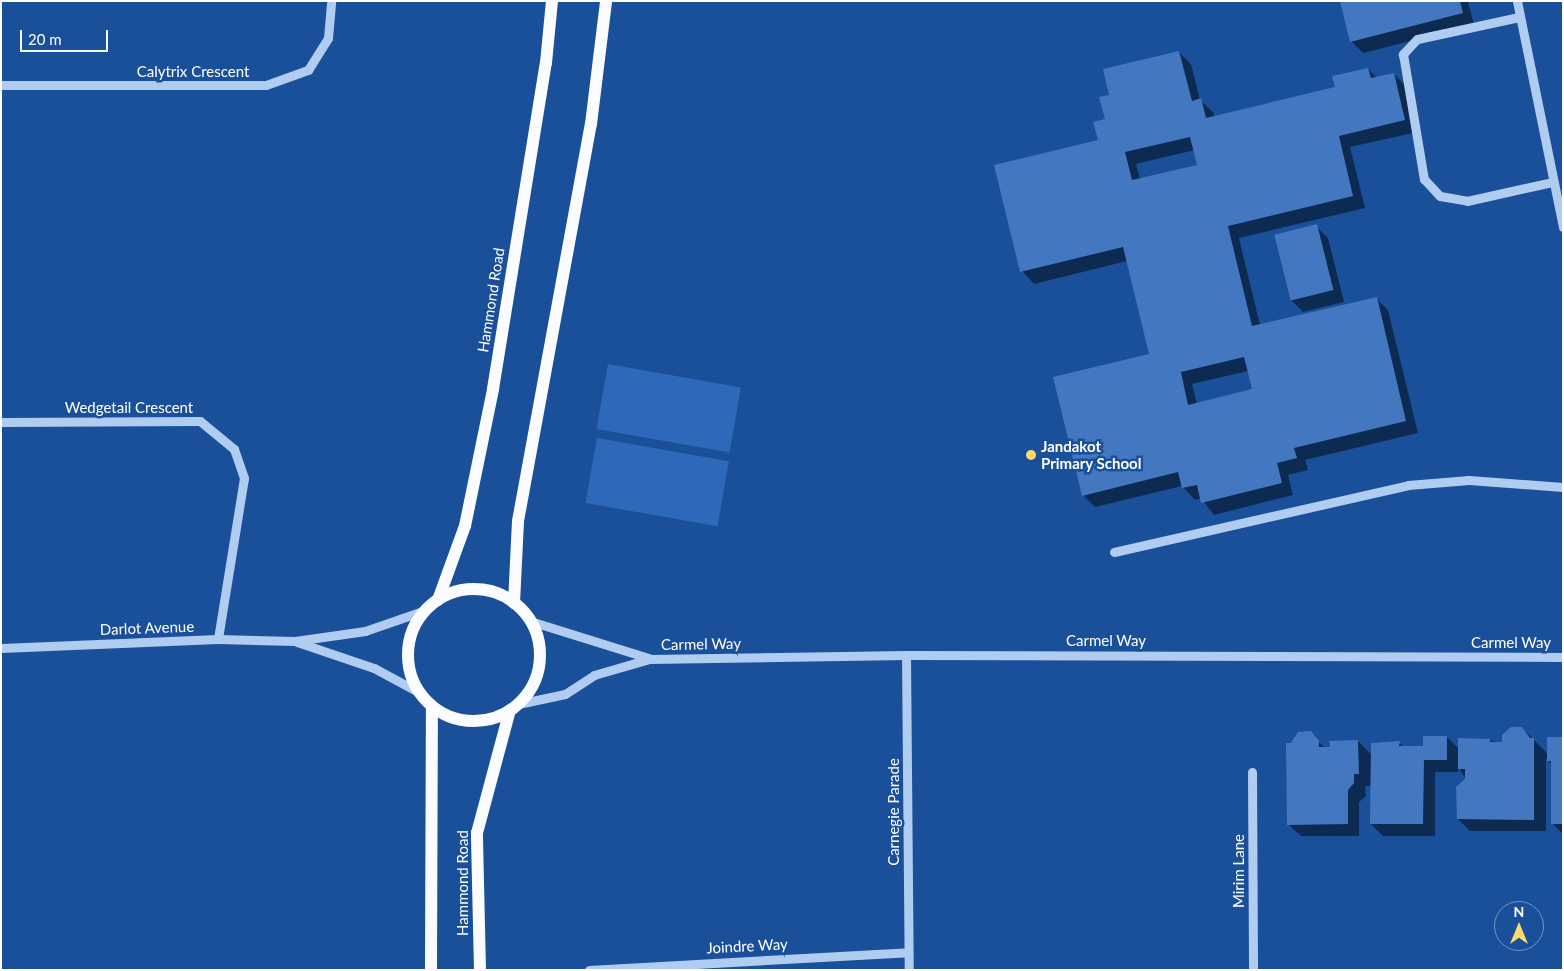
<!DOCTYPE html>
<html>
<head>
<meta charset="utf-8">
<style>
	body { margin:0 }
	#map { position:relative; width:1564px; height:971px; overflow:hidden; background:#1a509a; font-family:Lato,sans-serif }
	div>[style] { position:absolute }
	.green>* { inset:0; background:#2d69b8; transform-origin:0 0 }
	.shadow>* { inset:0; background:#0007 }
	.building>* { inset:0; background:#4378c1; transform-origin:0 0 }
	.minor>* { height:9px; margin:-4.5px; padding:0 4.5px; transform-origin:4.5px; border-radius:4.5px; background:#b0ccf1 }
	.major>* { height:12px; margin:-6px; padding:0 6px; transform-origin:6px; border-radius:6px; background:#fafcff }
	.major>.ring { margin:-6px; padding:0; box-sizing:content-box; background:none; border:12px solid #fafcff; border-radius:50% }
	.dots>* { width:14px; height:14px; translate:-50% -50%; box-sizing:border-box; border:2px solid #1a509a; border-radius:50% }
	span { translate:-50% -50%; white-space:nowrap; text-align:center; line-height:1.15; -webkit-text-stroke:5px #1a509a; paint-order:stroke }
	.street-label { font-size:15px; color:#fff }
	.poi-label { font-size:15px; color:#fff; font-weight:700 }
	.left { translate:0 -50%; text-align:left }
	.frame { position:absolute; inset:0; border:2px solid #fff; pointer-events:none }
	.north { position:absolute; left:1494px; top:901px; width:50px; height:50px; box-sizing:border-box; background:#1a509a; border:1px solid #7696c2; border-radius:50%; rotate:0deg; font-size:14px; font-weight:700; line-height:20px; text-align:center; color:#fff }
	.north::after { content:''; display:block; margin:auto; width:18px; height:22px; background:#ffd870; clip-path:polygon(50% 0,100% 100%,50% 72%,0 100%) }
	.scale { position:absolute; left:20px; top:30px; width:88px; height:22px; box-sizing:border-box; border:2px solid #fff; border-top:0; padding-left:6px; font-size:15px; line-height:18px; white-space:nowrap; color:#fff; -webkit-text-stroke:4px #1a509a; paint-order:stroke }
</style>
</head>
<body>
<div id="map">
	<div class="green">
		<i style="left:608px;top:364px;width:135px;height:66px;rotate:10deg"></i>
		<i style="left:597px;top:438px;width:134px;height:66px;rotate:10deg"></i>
	</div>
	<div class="shadow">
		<i style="clip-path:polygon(1341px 1px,1468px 1px,1474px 25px,1363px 53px,1351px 41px)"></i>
		<i style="clip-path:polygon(evenodd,1179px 52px,1191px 64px,1200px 100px,1213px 112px,1215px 118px,1336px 88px,1368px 69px,1377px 78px,1394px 74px,1406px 86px,1417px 132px,1350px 147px,1365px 208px,1239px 238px,1260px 325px,1376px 298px,1388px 310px,1418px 433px,1305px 460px,1308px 470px,1288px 475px,1293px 495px,1214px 515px,1201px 498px,1195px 500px,1182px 486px,1095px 507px,1083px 495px,1150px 355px,1127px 261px,1034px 284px,1022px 271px,1099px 141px,1111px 95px,1179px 52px,1195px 150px,1198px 165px,1140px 179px,1136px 164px,1195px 150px,1179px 52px,1248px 371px,1253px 390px,1197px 404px,1192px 384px,1248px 371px)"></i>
		<i style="clip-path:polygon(1316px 226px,1328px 238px,1344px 302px,1303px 312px,1291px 300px)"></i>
		<i style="clip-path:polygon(1522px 728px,1548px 754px,1563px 738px,1563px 834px,1552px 823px,1552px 765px,1546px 758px,1546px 831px,1470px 831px,1458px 819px,1466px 779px,1459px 768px,1458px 772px,1435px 772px,1435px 836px,1383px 836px,1371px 824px,1372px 786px,1365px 786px,1366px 796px,1359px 802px,1359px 836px,1301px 836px,1288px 824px,1291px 744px,1310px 733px,1325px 748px,1358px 741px,1372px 755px,1399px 743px,1404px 747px,1424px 747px,1447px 737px,1459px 749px,1489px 740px,1504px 744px)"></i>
	</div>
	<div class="building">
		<i style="clip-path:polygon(1340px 1px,1460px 1px,1463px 13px,1350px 42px)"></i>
		<i style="clip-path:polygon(evenodd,1179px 51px,1192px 101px,1201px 98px,1206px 118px,1335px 87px,1332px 76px,1368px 68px,1371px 78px,1394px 73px,1405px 120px,1339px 136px,1353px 196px,1228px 226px,1252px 326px,1377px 297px,1406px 421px,1294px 448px,1297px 458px,1277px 463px,1282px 483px,1201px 503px,1197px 485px,1182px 488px,1178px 472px,1082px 496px,1053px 377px,1149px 354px,1123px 247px,1020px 272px,994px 165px,1098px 140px,1093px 122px,1105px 119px,1099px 97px,1109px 95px,1103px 69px,1179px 51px,1190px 137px,1197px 165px,1132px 180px,1125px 152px,1190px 137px,1179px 51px,1244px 357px,1252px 389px,1188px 405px,1181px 372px,1244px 357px)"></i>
		<i style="left:1317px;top:224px;width:68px;height:44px;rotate:76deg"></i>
		<i style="clip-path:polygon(1511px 727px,1522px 727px,1530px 738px,1534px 738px,1534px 820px,1457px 819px,1456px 787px,1465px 779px,1465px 769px,1458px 769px,1458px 738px,1490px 739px,1490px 742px,1502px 742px,1502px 735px)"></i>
		<i style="clip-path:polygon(1311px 731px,1319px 741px,1319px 747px,1330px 747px,1329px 741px,1358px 740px,1359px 774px,1354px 774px,1354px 783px,1348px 790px,1348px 824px,1287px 825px,1286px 743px,1291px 743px,1298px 732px)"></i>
		<i style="clip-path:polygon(1423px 736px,1447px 736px,1447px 760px,1424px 760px,1423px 824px,1370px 824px,1371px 743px,1400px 741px,1399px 746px,1423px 746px)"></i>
		<i style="clip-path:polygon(1547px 737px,1563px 737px,1563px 824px,1551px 824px,1551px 761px,1547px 761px)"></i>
	</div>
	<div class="minor">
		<i style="left:1517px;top:1px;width:231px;rotate:78.5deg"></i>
		<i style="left:1519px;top:17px;width:104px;rotate:167.8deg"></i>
		<i style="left:1417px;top:39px;width:21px;rotate:133deg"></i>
		<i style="left:1403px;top:54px;width:127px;rotate:80.5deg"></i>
		<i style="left:1424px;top:179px;width:23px;rotate:47deg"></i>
		<i style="left:1440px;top:196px;width:27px;rotate:10deg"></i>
		<i style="left:1467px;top:201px;width:87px;rotate:-12.6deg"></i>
		<i style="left:1px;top:85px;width:265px"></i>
		<i style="left:266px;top:85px;width:45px;rotate:-19.7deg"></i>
		<i style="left:308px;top:70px;width:38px;rotate:-58deg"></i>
		<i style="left:328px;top:38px;width:37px;rotate:-85deg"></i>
		<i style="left:1px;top:422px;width:199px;rotate:-0.3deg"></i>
		<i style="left:200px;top:421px;width:44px;rotate:39.5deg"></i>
		<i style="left:234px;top:449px;width:31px;rotate:71deg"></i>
		<i style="left:244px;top:478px;width:163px;rotate:99.2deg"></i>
		<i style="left:1114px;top:552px;width:302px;rotate:-12.8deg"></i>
		<i style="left:1408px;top:485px;width:61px;rotate:-4.7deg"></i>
		<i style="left:1469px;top:480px;width:94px;rotate:4.3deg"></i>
		<i style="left:530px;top:621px;width:125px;rotate:17.3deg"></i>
		<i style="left:297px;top:642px;width:81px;rotate:18.7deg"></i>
		<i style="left:374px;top:668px;width:52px;rotate:28.5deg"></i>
		<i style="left:1px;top:648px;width:217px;rotate:-2.4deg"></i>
		<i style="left:218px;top:639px;width:77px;rotate:1.5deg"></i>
		<i style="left:295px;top:641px;width:71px;rotate:-8.1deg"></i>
		<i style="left:365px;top:631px;width:65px;rotate:-19deg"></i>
		<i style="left:906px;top:655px;width:315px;rotate:89.5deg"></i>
		<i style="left:518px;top:704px;width:48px;rotate:-12deg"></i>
		<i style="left:565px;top:694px;width:35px;rotate:-33deg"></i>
		<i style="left:594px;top:675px;width:57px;rotate:-16.2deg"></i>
		<i style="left:649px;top:659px;width:257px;rotate:-0.9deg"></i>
		<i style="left:906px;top:655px;width:657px;rotate:0.17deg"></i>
		<i style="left:1252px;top:772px;width:198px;rotate:89.7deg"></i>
		<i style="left:589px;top:970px;width:320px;rotate:-3.2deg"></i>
	</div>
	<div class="major">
		<i class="ring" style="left:408px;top:589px;width:120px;height:120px"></i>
		<i style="left:438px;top:600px;width:79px;rotate:-70deg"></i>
		<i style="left:465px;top:526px;width:140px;rotate:-78.4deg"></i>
		<i style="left:493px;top:389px;width:330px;rotate:-80.8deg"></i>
		<i style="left:546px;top:63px;width:62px;rotate:-84.5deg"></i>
		<i style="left:514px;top:603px;width:82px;rotate:-87.2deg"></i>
		<i style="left:518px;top:521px;width:404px;rotate:-79.6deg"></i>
		<i style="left:591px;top:124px;width:124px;rotate:-83deg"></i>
		<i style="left:431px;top:970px;width:264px;rotate:-89.8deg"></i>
		<i style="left:480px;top:970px;width:137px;rotate:-91.3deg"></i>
		<i style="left:477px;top:833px;width:127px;rotate:-75deg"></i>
	</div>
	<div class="dots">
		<i style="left:1031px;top:455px;background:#ffd870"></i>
	</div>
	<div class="street-label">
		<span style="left:193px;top:72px">Calytrix Crescent</span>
		<span style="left:491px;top:300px;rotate:-81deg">Hammond Road</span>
		<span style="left:129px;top:408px">Wedgetail Crescent</span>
		<span style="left:147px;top:628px;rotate:-2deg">Darlot Avenue</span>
		<span style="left:1106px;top:641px">Carmel Way</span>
		<span style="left:1511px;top:643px">Carmel Way</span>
		<span style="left:701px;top:644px;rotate:-1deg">Carmel Way</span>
		<span style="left:894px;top:812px;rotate:-90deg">Carnegie Parade</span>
		<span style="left:1239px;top:871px;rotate:-90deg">Mirim Lane</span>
		<span style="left:463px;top:883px;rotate:-90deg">Hammond Road</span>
		<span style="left:747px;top:946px;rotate:-3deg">Joindre Way</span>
	</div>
	<div class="poi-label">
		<span class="left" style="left:1041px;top:455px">Jandakot<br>Primary School</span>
	</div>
	<div class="frame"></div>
	<div class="north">N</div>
	<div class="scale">20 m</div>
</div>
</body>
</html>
